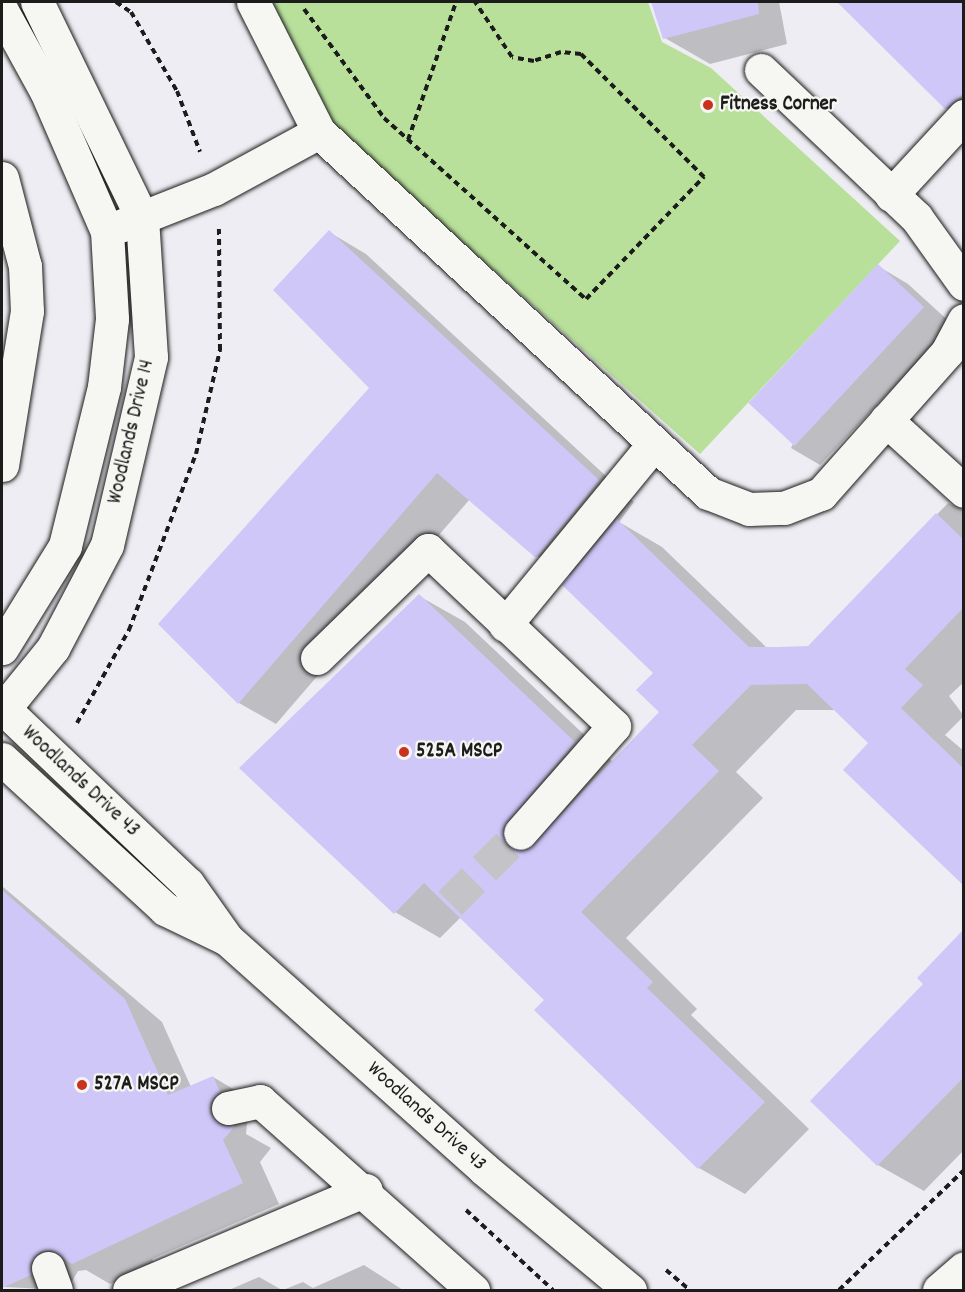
<!DOCTYPE html>
<html>
<head>
<meta charset="utf-8">
<style>
	body { margin:0 }
	#map { position:relative; width:965px; height:1292px; overflow:hidden; background:#eeedf3; font-family:Dekko,sans-serif }
	div>[style] { position:absolute }
	.green>* { inset:0; background:#b8e09b }
	.shadow>* { inset:0; background:#0003 }
	.building>* { inset:0; background:#d0c7f9; transform-origin:0 0 }
	.minor-tunnel>* { height:33px; margin-top:-16.5px; transform-origin:0; background:repeating-linear-gradient(90deg,#c4c3c8 0 33px,transparent 0 49px) }
	.path>* { height:4px; margin-top:-2px; transform-origin:0; background:repeating-linear-gradient(90deg,#1c1c1c 0 6px,transparent 0 10.5px) }
	.roads { filter:drop-shadow(0 0 2px #1c1c1c) drop-shadow(0 0 2px #1c1c1c) }
	.minor>* { height:33px; margin:-16.5px; padding:0 16.5px; transform-origin:16.5px; border-radius:16.5px; background:#f6f6f2 }
	.dots>* { width:16px; height:16px; translate:-50% -50%; box-sizing:border-box; border:3px solid #f6f6f2; border-radius:50% }
	span { translate:-50% -50%; white-space:nowrap; text-align:center; line-height:1.15; -webkit-text-stroke:4.5px #f6f6f2; paint-order:stroke }
	.poi-label { font-size:21px; color:#1c1c1c; font-weight:700 }
	.left { translate:0 -50%; text-align:left }
	.street-label { font-size:21px; color:#1c1c1c }
	.frame { position:absolute; inset:0; border:3px solid #1c1c1c; pointer-events:none }
</style>
</head>
<body>
<div id="map">
	<div class="green">
		<i style="clip-path:polygon(233px 2px,648px 2px,662px 42px,711px 68px,900px 241px,700px 454px,342px 135px)"></i>
	</div>
	<div class="shadow">
		<i style="clip-path:polygon(653px 2px,779px 2px,787px 44px,710px 64px,665px 38px)"></i>
		<i style="clip-path:polygon(839px 2px,964px 2px,964px 119px,946px 108px)"></i>
		<i style="clip-path:polygon(329px 232px,366px 254px,634px 502px,619px 522px,662px 547px,767px 648px,808px 648px,948px 503px,964px 510px,964px 682px,949px 696px,964px 716px,945px 735px,964px 751px,964px 883px,845px 770px,871px 743px,836px 710px,796px 710px,736px 772px,763px 798px,626px 938px,697px 1009px,691px 1015px,809px 1129px,745px 1194px,699px 1168px,546px 1000px,461px 917px,440px 938px,395px 912px,419px 596px,465px 622px,613px 762px,661px 712px,655px 673px,571px 576px,537px 556px,470px 499px,276px 724px,239px 703px,160px 624px,371px 388px)"></i>
		<i style="clip-path:polygon(878px 266px,908px 284px,953px 325px,820px 465px,791px 448px)"></i>
		<i style="clip-path:polygon(2px 886px,162px 1022px,191px 1087px,213px 1077px,250px 1099px,256px 1113px,247px 1123px,246px 1134px,271px 1148px,260px 1162px,279px 1204px,152px 1259px,155px 1265px,110px 1284px,86px 1270px,78px 1271px,67px 1290px,4px 1287px)"></i>
		<i style="clip-path:polygon(964px 932px,964px 1150px,924px 1191px,878px 1165px,812px 1101px,925px 984px,919px 978px)"></i>
		<i style="clip-path:polygon(364px 1265px,403px 1290px,283px 1290px,303px 1282px,313px 1288px)"></i>
		<i style="clip-path:polygon(259px 1277px,282px 1290px,229px 1290px)"></i>
	</div>
	<div class="building">
		<i style="clip-path:polygon(651px 2px,758px 2px,759px 14px,663px 39px)"></i>
		<i style="clip-path:polygon(837px 2px,963px 2px,963px 94px,945px 109px)"></i>
		<i style="clip-path:polygon(329px 230px,599px 480px,536px 558px,437px 473px,238px 704px,158px 624px,369px 388px,273px 290px)"></i>
		<i style="left:878px;top:264px;width:63px;height:190px;rotate:43deg"></i>
		<i style="clip-path:polygon(936px 513px,963px 539px,963px 608px,905px 669px,923px 685px,901px 708px,963px 768px,963px 885px,843px 770px,868px 743px,807px 684px,751px 685px,692px 745px,719px 771px,581px 912px,653px 982px,647px 988px,765px 1102px,698px 1169px,534px 1010px,544px 1000px,424px 883px,394px 914px,239px 768px,419px 594px,575px 742px,502px 829px,508px 847px,527px 850px,659px 712px,636px 690px,653px 673px,562px 585px,617px 519px,749px 647px,778px 647px,808px 646px)"></i>
		<i style="clip-path:polygon(2px 890px,125px 999px,168px 1095px,213px 1076px,220px 1092px,210px 1102px,210px 1113px,222px 1126px,235px 1126px,223px 1140px,243px 1183px,72px 1264px,52px 1250px,41px 1251px,30px 1264px,31px 1275px,2px 1288px)"></i>
		<i style="clip-path:polygon(963px 930px,963px 1078px,877px 1166px,810px 1101px,923px 984px,917px 978px)"></i>
	</div>
	<div class="minor-tunnel">
		<i style="left:450px;top:903px;width:99px;rotate:-45deg"></i>
	</div>
	<div class="path">
		<i style="left:116px;top:2px;width:18px;rotate:34deg"></i>
		<i style="left:131px;top:12px;width:91px;rotate:59.8deg"></i>
		<i style="left:177px;top:91px;width:65px;rotate:69.3deg"></i>
		<i style="left:304px;top:9px;width:135px;rotate:53.7deg"></i>
		<i style="left:384px;top:118px;width:271px;rotate:41.9deg"></i>
		<i style="left:586px;top:299px;width:170px;rotate:-46deg"></i>
		<i style="left:704px;top:177px;width:174px;rotate:-135deg"></i>
		<i style="left:581px;top:54px;width:20px;rotate:-174deg"></i>
		<i style="left:561px;top:52px;width:28px;rotate:162deg"></i>
		<i style="left:534px;top:61px;width:22px;rotate:-170deg"></i>
		<i style="left:512px;top:57px;width:66px;rotate:-123.9deg"></i>
		<i style="left:408px;top:140px;width:146px;rotate:-70.8deg"></i>
		<i style="left:77px;top:723px;width:107px;rotate:-60.8deg"></i>
		<i style="left:129px;top:630px;width:188px;rotate:-69.2deg"></i>
		<i style="left:196px;top:454px;width:107px;rotate:-77deg"></i>
		<i style="left:220px;top:350px;width:121px;rotate:-90.5deg"></i>
		<i style="left:466px;top:1210px;width:118px;rotate:42.6deg"></i>
		<i style="left:666px;top:1270px;width:31px;rotate:40deg"></i>
		<i style="left:839px;top:1290px;width:173px;rotate:-43.8deg"></i>
	</div>
	<div class="roads">
		<div class="minor">
			<i style="left:253px;top:2px;width:146px;rotate:63.1deg"></i>
			<i style="left:319px;top:132px;width:531px;rotate:42.86deg"></i>
			<i style="left:708px;top:493px;width:44px;rotate:21.3deg"></i>
			<i style="left:749px;top:509px;width:35px;rotate:-2deg"></i>
			<i style="left:784px;top:508px;width:40px;rotate:-21deg"></i>
			<i style="left:821px;top:494px;width:190px;rotate:-48.4deg"></i>
			<i style="left:947px;top:352px;width:36px;rotate:-62deg"></i>
			<i style="left:2px;top:11px;width:91px;rotate:61.2deg"></i>
			<i style="left:46px;top:91px;width:153px;rotate:66.5deg"></i>
			<i style="left:107px;top:231px;width:88px;rotate:86.7deg"></i>
			<i style="left:112px;top:319px;width:68px;rotate:96.7deg"></i>
			<i style="left:104px;top:387px;width:164px;rotate:103.8deg"></i>
			<i style="left:65px;top:546px;width:120px;rotate:121.7deg"></i>
			<i style="left:761px;top:70px;width:214px;rotate:43.5deg"></i>
			<i style="left:916px;top:217px;width:82px;rotate:54.4deg"></i>
			<i style="left:2px;top:178px;width:91px;rotate:75.4deg"></i>
			<i style="left:25px;top:266px;width:45px;rotate:87.5deg"></i>
			<i style="left:27px;top:311px;width:156px;rotate:99.2deg"></i>
			<i style="left:891px;top:195px;width:108px;rotate:-47.3deg"></i>
			<i style="left:120px;top:226px;width:101px;rotate:-21.5deg"></i>
			<i style="left:214px;top:189px;width:119px;rotate:-28.5deg"></i>
			<i style="left:886px;top:420px;width:105px;rotate:42.3deg"></i>
			<i style="left:505px;top:625px;width:233px;rotate:-50.6deg"></i>
			<i style="left:317px;top:658px;width:155px;rotate:-44.2deg"></i>
			<i style="left:428px;top:550px;width:256px;rotate:43.4deg"></i>
			<i style="left:614px;top:726px;width:142px;rotate:131.3deg"></i>
			<i style="left:2px;top:707px;width:257px;rotate:43.6deg"></i>
			<i style="left:188px;top:884px;width:67px;rotate:54.7deg"></i>
			<i style="left:227px;top:939px;width:345px;rotate:41.8deg"></i>
			<i style="left:484px;top:1169px;width:190px;rotate:39.7deg"></i>
			<i style="left:2px;top:711px;width:81px;rotate:-51deg"></i>
			<i style="left:53px;top:648px;width:116px;rotate:-62.3deg"></i>
			<i style="left:107px;top:545px;width:193px;rotate:-76.8deg"></i>
			<i style="left:151px;top:357px;width:139px;rotate:-93.7deg"></i>
			<i style="left:142px;top:218px;width:240px;rotate:-115.9deg"></i>
			<i style="left:2px;top:759px;width:222px;rotate:42.6deg"></i>
			<i style="left:165px;top:909px;width:67px;rotate:25.8deg"></i>
			<i style="left:228px;top:1108px;width:33px;rotate:-12deg"></i>
			<i style="left:260px;top:1101px;width:285px;rotate:41.6deg"></i>
			<i style="left:48px;top:1268px;width:23px;rotate:70deg"></i>
			<i style="left:129px;top:1290px;width:257px;rotate:-22.9deg"></i>
			<i style="left:939px;top:1290px;width:33px;rotate:-41deg"></i>
		</div>
	</div>
	<div class="dots">
		<i style="left:708px;top:105px;background:#c8321e"></i>
		<i style="left:404px;top:752px;background:#c8321e"></i>
		<i style="left:82px;top:1085px;background:#c8321e"></i>
	</div>
	<div class="poi-label">
		<span class="left" style="left:720px;top:105px">Fitness Corner</span>
		<span class="left" style="left:416px;top:752px">525A MSCP</span>
		<span class="left" style="left:94px;top:1085px">527A MSCP</span>
	</div>
	<div class="street-label">
		<span style="left:132px;top:432px;rotate:-77deg">Woodlands Drive 14</span>
		<span style="left:80px;top:782px;rotate:43deg">Woodlands Drive 43</span>
		<span style="left:426px;top:1117px;rotate:42deg">Woodlands Drive 43</span>
	</div>
	<div class="frame"></div>
</div>
</body>
</html>
